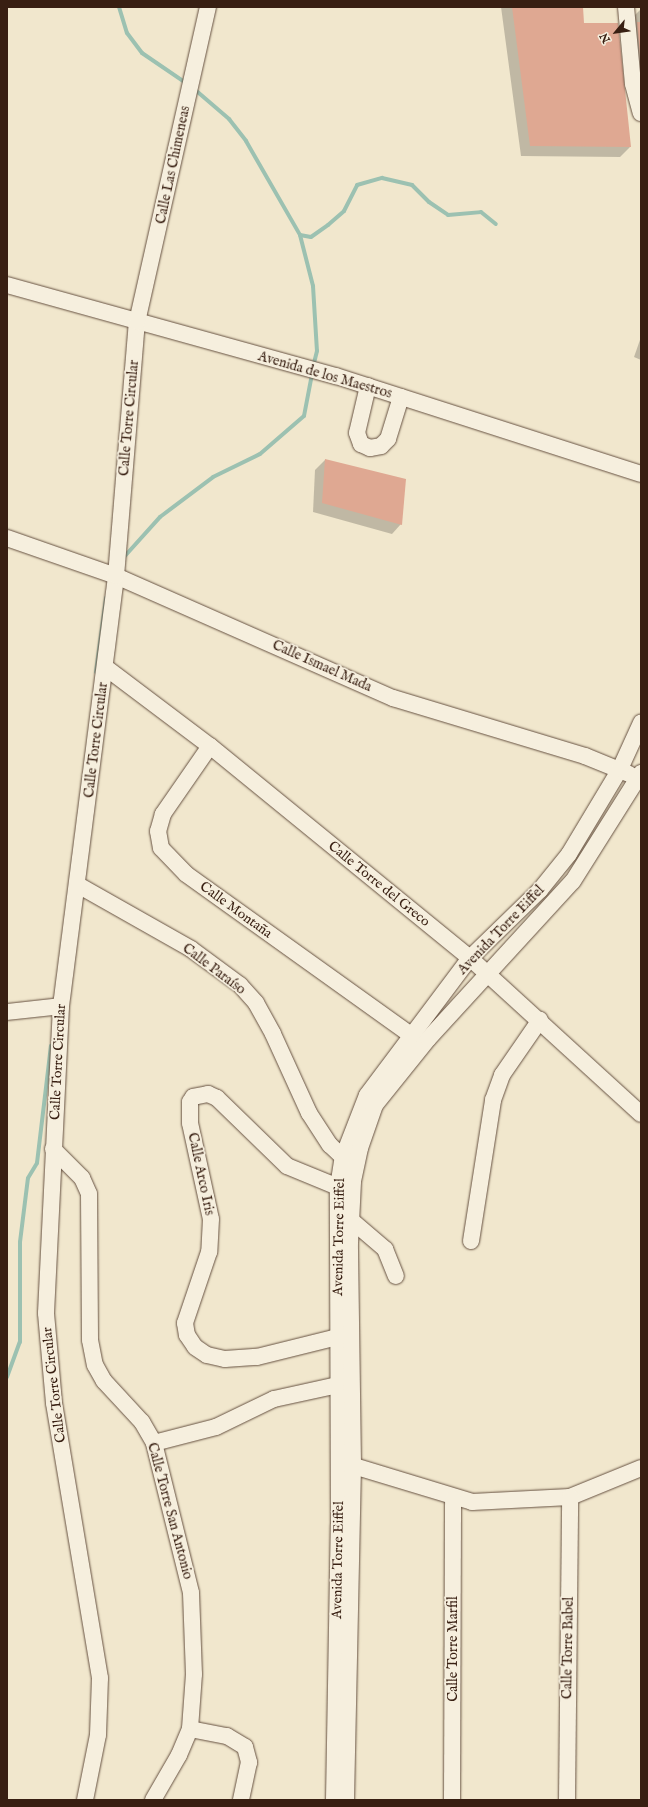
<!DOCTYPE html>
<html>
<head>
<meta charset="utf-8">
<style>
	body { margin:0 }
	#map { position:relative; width:648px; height:1807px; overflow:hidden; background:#f1e7cd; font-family:"IM FELL English",serif }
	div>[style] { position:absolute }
	.shadow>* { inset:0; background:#0003 }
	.stream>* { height:4px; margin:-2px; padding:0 2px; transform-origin:2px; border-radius:2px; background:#9cc1b1 }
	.building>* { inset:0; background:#dfa892 }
	.roads { filter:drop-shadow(0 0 1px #665141) drop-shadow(0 0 1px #665141) }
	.minor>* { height:16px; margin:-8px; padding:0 8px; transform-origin:8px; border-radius:8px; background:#f6efde }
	span { translate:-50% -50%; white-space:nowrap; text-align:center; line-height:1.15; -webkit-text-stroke:3.5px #f6efde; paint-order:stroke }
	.street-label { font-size:14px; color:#381f12 }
	.frame { position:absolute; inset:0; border:8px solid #381f12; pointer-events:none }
	.north { position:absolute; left:596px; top:12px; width:40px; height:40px; -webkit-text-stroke:3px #f6efde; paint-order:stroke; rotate:241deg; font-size:11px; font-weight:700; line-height:16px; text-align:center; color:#381f12 }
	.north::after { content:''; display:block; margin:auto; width:14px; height:18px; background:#381f12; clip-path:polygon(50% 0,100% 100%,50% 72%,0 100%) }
</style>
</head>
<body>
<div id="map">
	<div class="shadow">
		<i style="clip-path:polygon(501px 7px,582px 7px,583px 24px,617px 24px,630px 147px,620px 157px,521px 156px)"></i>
		<i style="clip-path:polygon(641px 9px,641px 114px,632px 18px)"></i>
		<i style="clip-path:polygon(641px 337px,641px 360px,634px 357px)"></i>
		<i style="clip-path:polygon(325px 460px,401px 524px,392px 534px,313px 512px,315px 470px)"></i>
	</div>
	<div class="stream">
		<i style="left:119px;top:7px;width:27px;rotate:73deg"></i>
		<i style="left:127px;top:33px;width:25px;rotate:53deg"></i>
		<i style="left:142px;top:53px;width:53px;rotate:34.3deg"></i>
		<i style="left:193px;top:88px;width:48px;rotate:40.7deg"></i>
		<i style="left:229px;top:119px;width:28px;rotate:52deg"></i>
		<i style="left:246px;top:141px;width:108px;rotate:60.1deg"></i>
		<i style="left:300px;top:235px;width:11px;rotate:10deg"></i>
		<i style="left:311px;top:237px;width:21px;rotate:-35deg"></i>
		<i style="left:328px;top:225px;width:21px;rotate:-41deg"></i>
		<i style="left:344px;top:211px;width:29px;rotate:-63deg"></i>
		<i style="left:357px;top:185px;width:26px;rotate:-16deg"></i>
		<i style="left:382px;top:178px;width:31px;rotate:13deg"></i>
		<i style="left:412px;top:185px;width:24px;rotate:45deg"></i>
		<i style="left:429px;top:202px;width:23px;rotate:34deg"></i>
		<i style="left:448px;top:215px;width:33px;rotate:-5deg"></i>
		<i style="left:481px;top:212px;width:19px;rotate:39deg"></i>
		<i style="left:300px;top:235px;width:53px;rotate:75.7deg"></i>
		<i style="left:313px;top:286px;width:65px;rotate:86.5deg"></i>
		<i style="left:317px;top:351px;width:16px;rotate:104deg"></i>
		<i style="left:124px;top:557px;width:54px;rotate:-48deg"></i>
		<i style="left:160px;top:517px;width:66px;rotate:-37deg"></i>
		<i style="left:213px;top:477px;width:52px;rotate:-26.1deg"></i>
		<i style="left:260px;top:454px;width:58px;rotate:-40.8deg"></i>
		<i style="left:304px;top:416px;width:43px;rotate:-79.2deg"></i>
		<i style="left:96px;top:672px;width:75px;rotate:-82.3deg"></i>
		<i style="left:7px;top:1377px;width:37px;rotate:-70deg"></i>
		<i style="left:20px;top:1342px;width:100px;rotate:-90deg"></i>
		<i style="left:20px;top:1242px;width:64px;rotate:-82.9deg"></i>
		<i style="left:28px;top:1178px;width:17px;rotate:-59deg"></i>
		<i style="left:37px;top:1163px;width:118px;rotate:-83.2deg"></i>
	</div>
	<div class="building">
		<i style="clip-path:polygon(512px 7px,583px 7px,584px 23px,618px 23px,631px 147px,530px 146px)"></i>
		<i style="clip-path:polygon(637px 22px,641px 22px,641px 67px)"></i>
		<i style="clip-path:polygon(325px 459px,406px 479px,402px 525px,322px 503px)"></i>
	</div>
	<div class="roads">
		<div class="minor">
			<i style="left:626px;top:7px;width:77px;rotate:84.8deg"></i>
			<i style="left:633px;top:84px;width:30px;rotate:75deg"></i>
			<i style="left:7px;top:285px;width:341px;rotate:15.5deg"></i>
			<i style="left:336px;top:376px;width:320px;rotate:17.8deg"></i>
			<i style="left:368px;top:386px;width:48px;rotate:103.2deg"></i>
			<i style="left:357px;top:433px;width:12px;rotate:70deg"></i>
			<i style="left:361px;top:444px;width:10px;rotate:24deg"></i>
			<i style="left:370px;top:448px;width:11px;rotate:-10deg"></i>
			<i style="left:381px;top:446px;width:10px;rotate:-45deg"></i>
			<i style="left:388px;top:439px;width:44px;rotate:-72.8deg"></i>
			<i style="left:7px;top:538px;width:115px;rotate:19.2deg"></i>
			<i style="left:116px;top:576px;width:303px;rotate:23.8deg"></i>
			<i style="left:393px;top:698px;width:201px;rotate:16.8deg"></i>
			<i style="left:585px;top:756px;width:48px;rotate:22.2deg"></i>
			<i style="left:105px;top:667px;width:131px;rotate:37deg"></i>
			<i style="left:210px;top:746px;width:335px;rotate:39.2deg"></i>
			<i style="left:470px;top:958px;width:231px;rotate:42.4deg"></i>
			<i style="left:210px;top:746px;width:83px;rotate:124.7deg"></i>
			<i style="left:163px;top:814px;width:18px;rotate:106deg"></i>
			<i style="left:158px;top:831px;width:17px;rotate:80deg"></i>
			<i style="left:161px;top:848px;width:36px;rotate:46deg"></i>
			<i style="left:186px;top:874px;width:277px;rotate:35.6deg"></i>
			<i style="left:78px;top:885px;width:130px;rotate:29.5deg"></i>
			<i style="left:191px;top:949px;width:61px;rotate:36.3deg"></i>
			<i style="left:240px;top:985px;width:24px;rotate:48deg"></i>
			<i style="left:256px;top:1003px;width:35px;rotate:61deg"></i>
			<i style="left:273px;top:1034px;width:87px;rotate:65.5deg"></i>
			<i style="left:309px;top:1113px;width:38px;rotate:57deg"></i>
			<i style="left:330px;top:1145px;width:18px;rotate:43deg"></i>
			<i style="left:7px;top:1012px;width:54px;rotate:-6.3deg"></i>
			<i style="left:53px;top:1149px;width:41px;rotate:45deg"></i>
			<i style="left:82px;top:1178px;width:17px;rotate:66deg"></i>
			<i style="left:89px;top:1194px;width:146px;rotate:89.6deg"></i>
			<i style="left:90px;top:1340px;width:25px;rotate:79deg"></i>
			<i style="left:95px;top:1365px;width:18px;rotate:61deg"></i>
			<i style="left:104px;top:1381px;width:56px;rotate:47.2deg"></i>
			<i style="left:142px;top:1422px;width:24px;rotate:60deg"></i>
			<i style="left:154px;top:1443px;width:154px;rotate:76.1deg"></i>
			<i style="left:191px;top:1593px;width:81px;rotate:87.9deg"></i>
			<i style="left:194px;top:1674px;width:55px;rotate:94.2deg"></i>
			<i style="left:190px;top:1729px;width:28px;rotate:113deg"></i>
			<i style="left:179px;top:1755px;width:52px;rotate:120deg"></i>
			<i style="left:338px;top:1187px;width:55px;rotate:-157.6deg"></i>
			<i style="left:287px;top:1166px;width:98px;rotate:-135.8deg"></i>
			<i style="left:217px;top:1098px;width:10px;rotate:-156deg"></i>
			<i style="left:208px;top:1094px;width:15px;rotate:169deg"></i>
			<i style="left:193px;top:1097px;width:6px;rotate:121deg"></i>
			<i style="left:190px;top:1102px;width:21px;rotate:90deg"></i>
			<i style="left:190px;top:1123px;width:98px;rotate:77.7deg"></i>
			<i style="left:211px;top:1219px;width:33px;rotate:93deg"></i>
			<i style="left:209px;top:1252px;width:75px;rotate:108.7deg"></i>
			<i style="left:185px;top:1323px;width:12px;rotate:81deg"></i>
			<i style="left:187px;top:1335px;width:14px;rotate:56deg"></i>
			<i style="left:195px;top:1347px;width:14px;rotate:34deg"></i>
			<i style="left:207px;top:1355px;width:18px;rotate:13deg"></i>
			<i style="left:225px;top:1359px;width:32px;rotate:-4deg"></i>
			<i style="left:257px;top:1357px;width:83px;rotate:-13.9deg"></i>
			<i style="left:351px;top:1220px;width:45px;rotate:40.5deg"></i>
			<i style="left:385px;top:1249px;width:29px;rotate:68deg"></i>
			<i style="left:471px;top:1241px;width:143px;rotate:-81.1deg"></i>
			<i style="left:493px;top:1100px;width:27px;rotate:-70deg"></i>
			<i style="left:502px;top:1075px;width:67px;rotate:-55.4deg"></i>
			<i style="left:154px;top:1443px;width:64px;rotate:-14.5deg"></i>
			<i style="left:216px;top:1427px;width:64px;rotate:-25.8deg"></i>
			<i style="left:274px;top:1399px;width:66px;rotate:-12.3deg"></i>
			<i style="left:344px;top:1463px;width:134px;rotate:16.9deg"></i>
			<i style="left:472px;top:1502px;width:98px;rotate:-2.9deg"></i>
			<i style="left:570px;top:1497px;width:77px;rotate:-22.2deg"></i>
			<i style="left:190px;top:1729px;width:38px;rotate:11deg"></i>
			<i style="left:227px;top:1736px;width:21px;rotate:31deg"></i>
			<i style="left:245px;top:1747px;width:16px;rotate:75deg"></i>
			<i style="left:249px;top:1762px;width:39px;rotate:102deg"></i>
			<i style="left:85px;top:1800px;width:66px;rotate:-78.7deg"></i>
			<i style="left:98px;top:1735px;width:57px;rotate:-88deg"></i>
			<i style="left:100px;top:1678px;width:279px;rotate:-99.5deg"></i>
			<i style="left:54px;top:1403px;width:90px;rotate:-95.1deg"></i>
			<i style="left:46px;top:1313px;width:307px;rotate:-87.2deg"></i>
			<i style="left:61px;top:1006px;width:434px;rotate:-82.7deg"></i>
			<i style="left:116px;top:576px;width:255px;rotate:-85.3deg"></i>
			<i style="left:137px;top:322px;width:323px;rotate:-77.3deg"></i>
			<i style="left:334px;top:1800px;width:275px;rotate:-89deg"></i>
			<i style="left:339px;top:1525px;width:338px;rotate:-90.2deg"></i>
			<i style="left:338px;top:1187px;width:30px;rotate:-81deg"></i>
			<i style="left:343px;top:1157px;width:66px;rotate:-68.8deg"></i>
			<i style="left:367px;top:1095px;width:171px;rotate:-53.1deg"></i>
			<i style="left:470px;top:958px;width:98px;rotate:-44.2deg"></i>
			<i style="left:540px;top:890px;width:46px;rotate:-51.1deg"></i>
			<i style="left:569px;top:854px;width:99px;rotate:-59deg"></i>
			<i style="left:620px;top:769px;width:51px;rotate:-65.5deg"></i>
			<i style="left:346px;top:1800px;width:335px;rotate:-88.8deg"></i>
			<i style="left:353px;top:1465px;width:222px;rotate:-90.8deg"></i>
			<i style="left:350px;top:1243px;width:62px;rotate:-87.2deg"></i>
			<i style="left:353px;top:1181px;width:34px;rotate:-78deg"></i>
			<i style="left:360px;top:1148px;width:46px;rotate:-70.8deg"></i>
			<i style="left:375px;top:1105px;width:85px;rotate:-51.2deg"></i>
			<i style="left:428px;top:1039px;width:214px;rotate:-47.5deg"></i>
			<i style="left:573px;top:881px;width:128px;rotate:-57.8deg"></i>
			<i style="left:452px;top:1800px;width:301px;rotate:-89.8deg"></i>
			<i style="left:567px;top:1800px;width:303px;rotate:-89.4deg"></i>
		</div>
	</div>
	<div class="street-label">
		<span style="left:173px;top:165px;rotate:-78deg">Calle Las Chimeneas</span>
		<span style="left:325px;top:375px;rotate:16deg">Avenida de los Maestros</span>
		<span style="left:129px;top:418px;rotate:-85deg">Calle Torre Circular</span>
		<span style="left:322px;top:666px;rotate:24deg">Calle Ismael Mada</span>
		<span style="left:96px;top:740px;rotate:-83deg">Calle Torre Circular</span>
		<span style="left:379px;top:884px;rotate:39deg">Calle Torre del Greco</span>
		<span style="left:236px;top:910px;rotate:36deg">Calle Montaña</span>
		<span style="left:501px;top:930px;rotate:-46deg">Avenida Torre Eiffel</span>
		<span style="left:214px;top:969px;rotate:37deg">Calle Paraíso</span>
		<span style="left:58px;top:1062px;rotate:-87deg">Calle Torre Circular</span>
		<span style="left:201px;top:1174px;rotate:78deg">Calle Arco Iris</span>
		<span style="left:339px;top:1237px;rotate:-89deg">Avenida Torre Eiffel</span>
		<span style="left:54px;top:1385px;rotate:-97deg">Calle Torre Circular</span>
		<span style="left:170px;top:1511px;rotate:75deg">Calle Torre San Antonio</span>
		<span style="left:338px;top:1560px;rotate:-89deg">Avenida Torre Eiffel</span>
		<span style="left:568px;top:1648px;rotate:-89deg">Calle Torre Babel</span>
		<span style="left:453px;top:1649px;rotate:-90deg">Calle Torre Marfil</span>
	</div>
	<div class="frame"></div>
	<div class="north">N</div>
</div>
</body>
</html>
